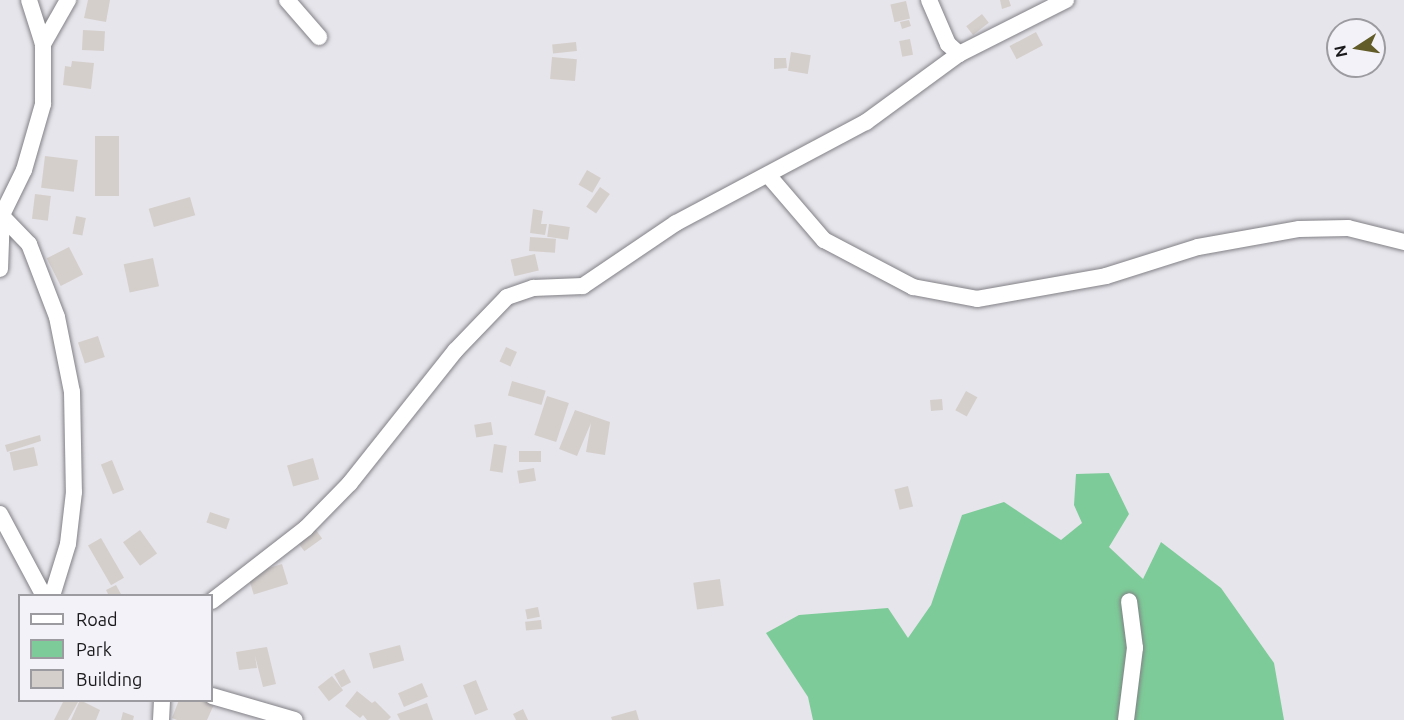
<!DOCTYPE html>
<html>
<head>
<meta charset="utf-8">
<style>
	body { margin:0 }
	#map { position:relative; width:1404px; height:720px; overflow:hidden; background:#e6e5eb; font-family:Ubuntu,sans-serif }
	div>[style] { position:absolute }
	.green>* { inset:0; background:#7dcb98 }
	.building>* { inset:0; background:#d5cfcc; transform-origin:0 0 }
	.roads { filter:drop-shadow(0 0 2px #828186) drop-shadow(0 0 2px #828186) }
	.minor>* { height:16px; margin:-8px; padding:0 8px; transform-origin:8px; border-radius:8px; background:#fff }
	span { translate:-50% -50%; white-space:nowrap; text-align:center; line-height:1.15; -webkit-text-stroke:6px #f3f2f8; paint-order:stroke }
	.legend { position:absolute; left:18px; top:594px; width:195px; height:108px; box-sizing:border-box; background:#f3f2f8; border:2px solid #9c9ba0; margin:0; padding:8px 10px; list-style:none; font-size:18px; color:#1a191b }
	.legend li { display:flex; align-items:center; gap:12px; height:30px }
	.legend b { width:30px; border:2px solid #9c9ba0 }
	.north { position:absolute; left:1326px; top:18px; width:60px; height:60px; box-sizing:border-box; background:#f3f2f8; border:2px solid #9c9ba0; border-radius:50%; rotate:258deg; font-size:16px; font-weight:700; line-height:24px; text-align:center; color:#1a191b }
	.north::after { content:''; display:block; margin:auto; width:21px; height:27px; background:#625c29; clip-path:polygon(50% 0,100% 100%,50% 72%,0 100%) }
</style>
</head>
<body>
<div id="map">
	<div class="green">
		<i style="clip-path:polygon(1109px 473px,1129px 514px,1109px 547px,1143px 579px,1161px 542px,1221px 588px,1274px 663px,1284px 720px,813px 720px,808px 697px,766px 633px,799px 615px,888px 608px,908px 638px,931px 605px,962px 515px,1004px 502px,1061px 540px,1082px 523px,1074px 505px,1076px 474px)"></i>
	</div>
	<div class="building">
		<i style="clip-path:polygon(88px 0,110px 0,106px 22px,84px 18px)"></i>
		<i style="clip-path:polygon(1000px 0,1009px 0,1011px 6px,1002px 9px)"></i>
		<i style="left:906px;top:1px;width:18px;height:16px;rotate:77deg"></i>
		<i style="left:982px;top:14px;width:11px;height:20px;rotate:52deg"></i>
		<i style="clip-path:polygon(909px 20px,911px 26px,902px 29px,900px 22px)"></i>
		<i style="left:83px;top:30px;width:22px;height:20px;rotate:3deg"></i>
		<i style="left:1036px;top:32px;width:15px;height:30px;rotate:62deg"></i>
		<i style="left:910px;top:39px;width:16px;height:11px;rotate:79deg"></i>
		<i style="left:576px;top:42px;width:9px;height:24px;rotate:84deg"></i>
		<i style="left:791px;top:52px;width:20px;height:19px;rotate:9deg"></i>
		<i style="left:552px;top:57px;width:25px;height:22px;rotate:5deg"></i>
		<i style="clip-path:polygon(774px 58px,786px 58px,787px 68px,774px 69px)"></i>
		<i style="clip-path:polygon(72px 61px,94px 63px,91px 89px,63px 85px,65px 66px,71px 67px)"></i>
		<i style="left:95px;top:136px;width:24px;height:60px"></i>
		<i style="left:45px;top:156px;width:33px;height:32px;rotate:7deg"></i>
		<i style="left:587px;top:170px;width:16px;height:17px;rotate:30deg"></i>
		<i style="left:600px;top:187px;width:12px;height:24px;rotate:35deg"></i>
		<i style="left:35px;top:194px;width:16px;height:25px;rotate:7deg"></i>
		<i style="left:190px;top:197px;width:19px;height:43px;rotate:74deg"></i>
		<i style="clip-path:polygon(533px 209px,543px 211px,541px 224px,547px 224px,545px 235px,530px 233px)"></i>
		<i style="left:76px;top:216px;width:10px;height:18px;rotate:11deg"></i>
		<i style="left:549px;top:224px;width:21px;height:13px;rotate:8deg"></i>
		<i style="left:530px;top:237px;width:26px;height:14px;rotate:4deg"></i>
		<i style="left:69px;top:247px;width:31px;height:25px;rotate:63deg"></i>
		<i style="left:535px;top:254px;width:17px;height:25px;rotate:77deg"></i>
		<i style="left:153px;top:258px;width:29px;height:30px;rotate:78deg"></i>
		<i style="left:98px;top:336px;width:22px;height:21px;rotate:72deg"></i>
		<i style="left:506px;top:347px;width:12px;height:16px;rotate:24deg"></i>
		<i style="left:512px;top:381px;width:35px;height:15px;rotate:16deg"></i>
		<i style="left:966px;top:391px;width:13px;height:22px;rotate:29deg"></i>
		<i style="left:547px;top:396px;width:23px;height:41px;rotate:18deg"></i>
		<i style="left:942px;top:399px;width:11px;height:12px;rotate:85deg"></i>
		<i style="clip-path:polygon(575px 410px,610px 422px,605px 455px,586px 452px,591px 423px,577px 456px,559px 449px)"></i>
		<i style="left:491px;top:422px;width:13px;height:17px;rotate:81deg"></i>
		<i style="clip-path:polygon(40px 435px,41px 441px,7px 452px,5px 445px)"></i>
		<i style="left:494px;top:444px;width:13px;height:27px;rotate:9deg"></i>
		<i style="left:34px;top:447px;width:19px;height:25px;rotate:78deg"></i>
		<i style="left:541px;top:451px;width:11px;height:22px;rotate:90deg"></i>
		<i style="left:313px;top:458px;width:22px;height:27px;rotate:74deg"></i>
		<i style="left:112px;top:460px;width:32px;height:12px;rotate:68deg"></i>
		<i style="left:534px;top:468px;width:13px;height:17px;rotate:81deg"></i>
		<i style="left:908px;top:486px;width:21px;height:14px;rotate:76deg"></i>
		<i style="left:210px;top:512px;width:21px;height:11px;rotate:19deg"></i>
		<i style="left:308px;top:519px;width:24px;height:22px;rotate:54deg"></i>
		<i style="left:140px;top:530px;width:29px;height:21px;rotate:54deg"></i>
		<i style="left:101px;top:538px;width:46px;height:15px;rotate:60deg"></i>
		<i style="left:282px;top:564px;width:21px;height:36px;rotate:73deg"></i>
		<i style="left:720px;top:579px;width:27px;height:27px;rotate:82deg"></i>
		<i style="clip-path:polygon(116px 585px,122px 596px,109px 596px,106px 590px)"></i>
		<i style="left:538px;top:607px;width:10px;height:13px;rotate:79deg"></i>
		<i style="left:541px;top:620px;width:9px;height:16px;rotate:84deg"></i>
		<i style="left:400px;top:645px;width:16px;height:32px;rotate:75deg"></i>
		<i style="clip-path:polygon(267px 647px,276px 684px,263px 687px,255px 656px,257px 668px,239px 670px,236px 652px)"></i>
		<i style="left:344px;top:669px;width:15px;height:11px;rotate:62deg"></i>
		<i style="left:332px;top:676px;width:18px;height:18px;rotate:52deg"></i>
		<i style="left:476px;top:680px;width:32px;height:14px;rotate:68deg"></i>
		<i style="left:422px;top:683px;width:15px;height:26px;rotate:67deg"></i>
		<i style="clip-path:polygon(357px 691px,372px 703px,375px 701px,391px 717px,388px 720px,367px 720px,363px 715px,360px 718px,345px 706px)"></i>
		<i style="clip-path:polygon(64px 700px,78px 702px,68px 720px,54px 720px)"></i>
		<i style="clip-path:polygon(80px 700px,100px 710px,96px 720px,71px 720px)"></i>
		<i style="clip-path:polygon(179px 700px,216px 700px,207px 720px,177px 720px,172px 718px)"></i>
		<i style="clip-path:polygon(427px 703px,433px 720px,400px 720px,397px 714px)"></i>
		<i style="clip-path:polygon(523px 709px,528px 720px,516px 720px,513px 714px)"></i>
		<i style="clip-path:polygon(636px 710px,639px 720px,612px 720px,611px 717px)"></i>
		<i style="clip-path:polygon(123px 712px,134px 716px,133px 720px,121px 720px)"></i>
	</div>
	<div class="roads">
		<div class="minor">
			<i style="left:287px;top:0;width:49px;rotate:49.1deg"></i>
			<i style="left:929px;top:0;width:48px;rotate:66.6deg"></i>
			<i style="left:948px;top:44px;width:15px;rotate:42deg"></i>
			<i style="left:43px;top:44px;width:51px;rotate:-60.4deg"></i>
			<i style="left:768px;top:175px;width:86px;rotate:49.3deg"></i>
			<i style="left:824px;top:240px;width:101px;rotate:27.8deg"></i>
			<i style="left:913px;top:287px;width:65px;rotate:10.6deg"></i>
			<i style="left:977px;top:299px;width:131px;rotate:-10.1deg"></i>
			<i style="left:1106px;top:276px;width:96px;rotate:-17.5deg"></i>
			<i style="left:1198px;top:247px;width:103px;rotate:-10.1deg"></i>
			<i style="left:1299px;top:229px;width:49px;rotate:-1.2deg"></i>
			<i style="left:1348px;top:228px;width:58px;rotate:14deg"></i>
			<i style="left:0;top:214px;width:42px;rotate:46deg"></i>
			<i style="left:29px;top:244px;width:78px;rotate:69deg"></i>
			<i style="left:57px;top:317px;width:76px;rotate:78.7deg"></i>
			<i style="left:72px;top:392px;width:100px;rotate:88.9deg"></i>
			<i style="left:74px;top:492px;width:52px;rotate:96.6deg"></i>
			<i style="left:68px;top:544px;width:54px;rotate:107.1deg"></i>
			<i style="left:0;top:269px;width:54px;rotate:-87.9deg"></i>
			<i style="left:2px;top:215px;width:50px;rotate:-63.9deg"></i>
			<i style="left:24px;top:170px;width:69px;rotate:-73.9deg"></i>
			<i style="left:43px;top:104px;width:60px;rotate:-90deg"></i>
			<i style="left:43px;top:44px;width:46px;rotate:-107.7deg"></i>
			<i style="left:0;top:514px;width:93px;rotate:61.8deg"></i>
			<i style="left:212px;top:601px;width:119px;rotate:-37.8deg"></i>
			<i style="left:306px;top:528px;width:63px;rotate:-45.6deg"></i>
			<i style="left:350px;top:483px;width:169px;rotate:-51.5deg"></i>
			<i style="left:455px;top:351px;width:75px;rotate:-46.1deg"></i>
			<i style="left:507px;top:297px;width:28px;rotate:-19deg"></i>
			<i style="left:533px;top:288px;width:50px;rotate:-2.3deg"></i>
			<i style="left:583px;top:286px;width:112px;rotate:-34.1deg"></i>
			<i style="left:676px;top:223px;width:215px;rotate:-28deg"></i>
			<i style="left:866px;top:122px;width:115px;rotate:-36.2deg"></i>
			<i style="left:959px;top:54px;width:120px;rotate:-26.8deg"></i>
			<i style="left:212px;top:696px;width:86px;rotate:16.1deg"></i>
			<i style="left:161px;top:720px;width:20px;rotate:-87deg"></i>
			<i style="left:1126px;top:720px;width:73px;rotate:-82.9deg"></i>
			<i style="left:1135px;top:648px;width:47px;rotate:-97.3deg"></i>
		</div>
	</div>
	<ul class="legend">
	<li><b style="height:8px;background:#fff"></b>Road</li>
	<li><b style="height:16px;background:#7dcb98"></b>Park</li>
	<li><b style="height:16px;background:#d5cfcc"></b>Building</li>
	</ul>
	<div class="north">N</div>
</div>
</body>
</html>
